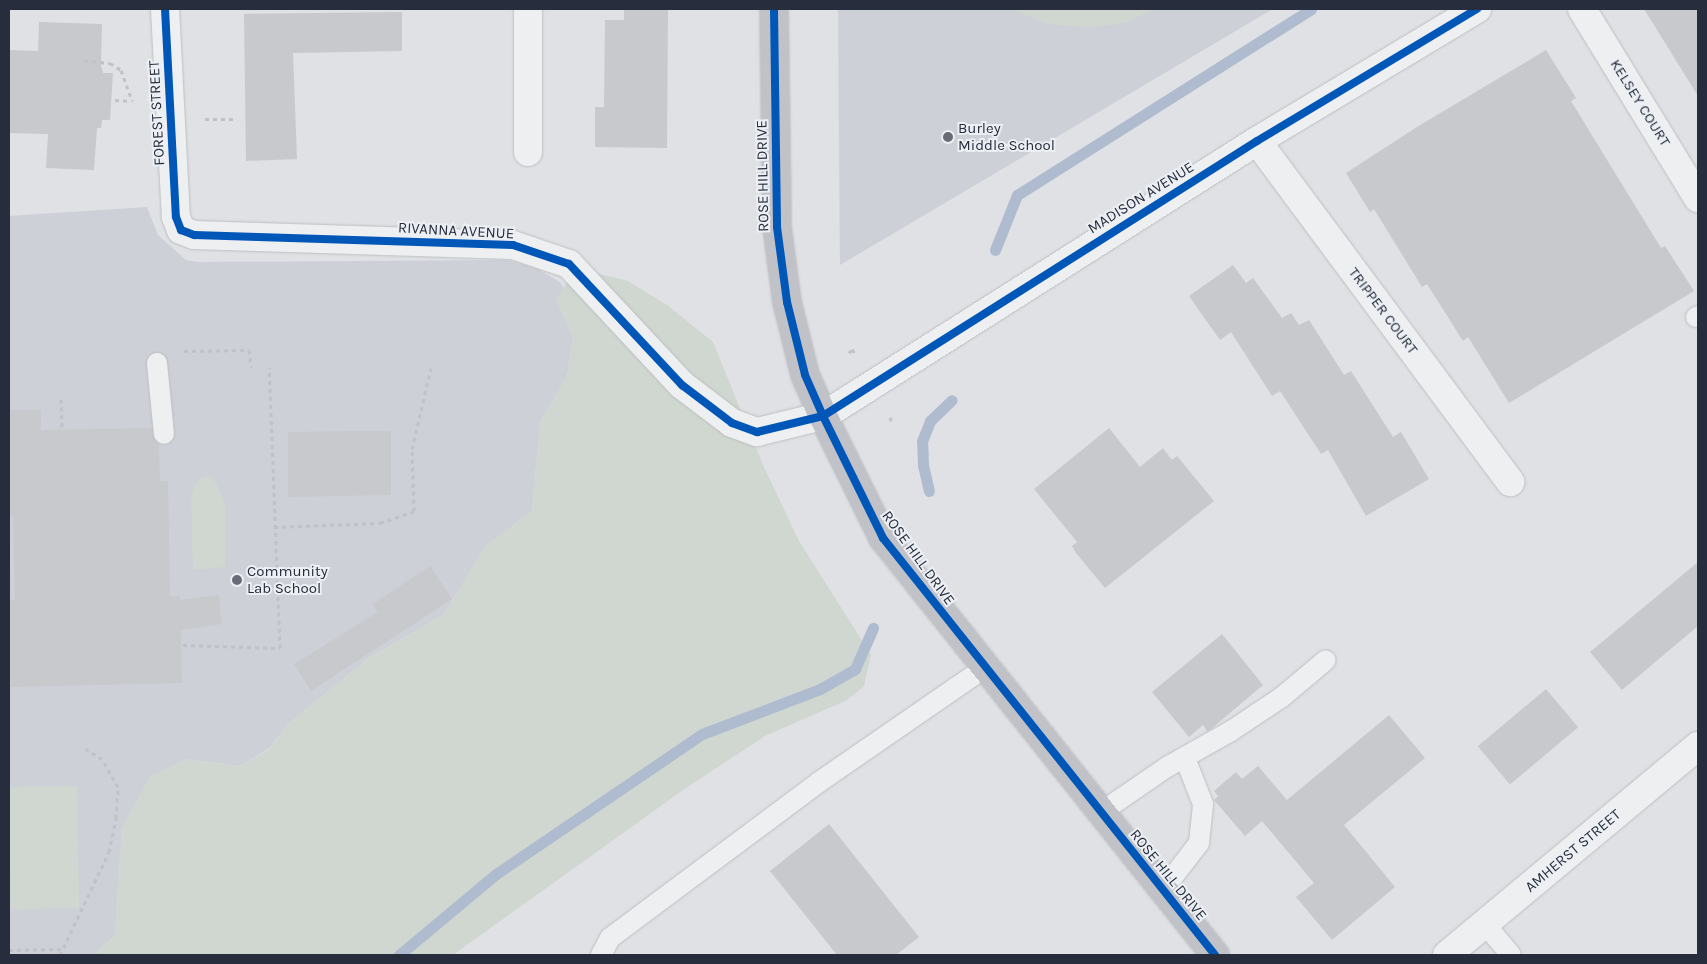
<!DOCTYPE html>
<html>
<head>
<meta charset="utf-8">
<style>
	body { margin:0 }
	#map { position:relative; width:1707px; height:964px; overflow:hidden; background:#dfe1e4; font-family:Karla,sans-serif }
	div>[style] { position:absolute }
	.built>* { inset:0; background:#cdd0d7 }
	.green>* { inset:0; background:#cfd7d0; transform-origin:0 0 }
	.stream>* { height:11px; margin:-5.5px; padding:0 5.5px; transform-origin:5.5px; border-radius:5.5px; background:#afbbce }
	.building>* { inset:0; background:#c7c9cc; transform-origin:0 0 }
	.path>* { height:3px; margin-top:-1.5px; transform-origin:0; background:repeating-linear-gradient(90deg,#c1c2c7 0 4px,transparent 0 8px) }
	.roads { filter:drop-shadow(0 0 1px #bdbfc2) drop-shadow(0 0 1px #bdbfc2) }
	.lane>* { height:20px; margin:-10px; padding:0 10px; transform-origin:10px; border-radius:10px; background:#eeeff1 }
	.street>* { height:28px; margin:-14px; padding:0 14px; transform-origin:14px; border-radius:14px; background:#eeeff1 }
	.secondary>* { height:28px; margin:-14px; padding:0 14px; transform-origin:14px; border-radius:14px; background:#c0c2c7 }
	.cycleway>* { height:8px; margin:-4px; padding:0 4px; transform-origin:4px; border-radius:4px; background:#0057b8 }
	.dots>* { width:14px; height:14px; translate:-50% -50%; box-sizing:border-box; border:2px solid #eceff4; border-radius:50% }
	span { translate:-50% -50%; white-space:nowrap; text-align:center; line-height:1.15; -webkit-text-stroke:4px #eceff4; paint-order:stroke }
	.street-label { font-size:15px; color:#272d3c }
	.poi-label { font-size:15px; color:#272d3c }
	.left { translate:0 -50%; text-align:left }
	.frame { position:absolute; inset:0; border:10px solid #272d3c; pointer-events:none }
</style>
</head>
<body>
<div id="map">
	<div class="built">
		<i style="clip-path:polygon(838px 9px,1273px 9px,840px 265px)"></i>
		<i style="clip-path:polygon(147px 207px,158px 235px,186px 260px,197px 262px,508px 260px,538px 269px,560px 282px,564px 288px,556px 300px,573px 336px,567px 377px,540px 422px,532px 511px,485px 547px,444px 614px,369px 658px,289px 723px,270px 748px,240px 766px,186px 759px,122px 827px,115px 935px,94px 955px,9px 955px,9px 216px)"></i>
	</div>
	<div class="green">
		<i style="clip-path:polygon(1012px 9px,1155px 9px,1127px 22px,1090px 28px,1047px 24px)"></i>
		<i style="clip-path:polygon(587px 271px,628px 281px,667px 305px,713px 342px,763px 465px,799px 541px,871px 655px,864px 686px,847px 700px,765px 736px,683px 790px,453px 955px,94px 955px,115px 935px,122px 827px,150px 776px,186px 759px,240px 766px,270px 749px,289px 723px,369px 658px,444px 614px,485px 547px,532px 511px,540px 422px,567px 377px,573px 336px,556px 300px,569px 279px)"></i>
		<i style="clip-path:polygon(207px 476px,211px 476px,217px 485px,225px 504px,225px 567px,193px 570px,191px 494px,200px 478px)"></i>
		<i style="left:77px;top:786px;width:122px;height:68px;rotate:89deg"></i>
	</div>
	<div class="stream">
		<i style="left:995px;top:250px;width:59px;rotate:-68.2deg"></i>
		<i style="left:1017px;top:195px;width:348px;rotate:-32.3deg"></i>
		<i style="left:929px;top:491px;width:27px;rotate:-103deg"></i>
		<i style="left:923px;top:465px;width:24px;rotate:-92deg"></i>
		<i style="left:922px;top:441px;width:22px;rotate:-68deg"></i>
		<i style="left:930px;top:421px;width:30px;rotate:-44deg"></i>
		<i style="left:399px;top:955px;width:126px;rotate:-39.9deg"></i>
		<i style="left:496px;top:874px;width:249px;rotate:-34.2deg"></i>
		<i style="left:702px;top:734px;width:126px;rotate:-20.9deg"></i>
		<i style="left:820px;top:689px;width:40px;rotate:-29.7deg"></i>
		<i style="left:855px;top:669px;width:45px;rotate:-66.3deg"></i>
	</div>
	<div class="building">
		<i style="clip-path:polygon(624px 9px,668px 9px,667px 148px,595px 147px,595px 107px,604px 107px,605px 20px,624px 20px)"></i>
		<i style="clip-path:polygon(1644px 9px,1698px 9px,1698px 96px)"></i>
		<i style="clip-path:polygon(402px 12px,402px 51px,293px 53px,297px 159px,246px 161px,244px 14px)"></i>
		<i style="clip-path:polygon(39px 22px,102px 24px,101px 66px,103px 73px,113px 73px,110px 120px,102px 120px,101px 128px,97px 128px,94px 170px,46px 168px,48px 134px,9px 133px,9px 50px,38px 51px)"></i>
		<i style="clip-path:polygon(1546px 50px,1576px 98px,1571px 101px,1661px 248px,1665px 246px,1694px 291px,1509px 403px,1468px 337px,1463px 341px,1427px 284px,1422px 287px,1374px 209px,1370px 212px,1346px 173px,1417px 127px)"></i>
		<i style="clip-path:polygon(1233px 265px,1246px 283px,1253px 278px,1282px 318px,1291px 313px,1299px 325px,1309px 320px,1344px 375px,1351px 371px,1393px 437px,1401px 432px,1429px 479px,1366px 516px,1328px 450px,1321px 454px,1280px 391px,1272px 396px,1231px 332px,1220px 340px,1189px 296px)"></i>
		<i style="clip-path:polygon(9px 410px,41px 410px,41px 430px,152px 428px,154px 440px,159px 445px,160px 481px,168px 481px,170px 596px,180px 596px,180px 600px,219px 595px,222px 624px,181px 630px,182px 683px,9px 687px,9px 600px,15px 600px,13px 516px,9px 516px)"></i>
		<i style="clip-path:polygon(1109px 428px,1140px 467px,1163px 448px,1172px 460px,1177px 456px,1214px 501px,1105px 588px,1076px 553px,1072px 546px,1077px 542px,1034px 489px)"></i>
		<i style="clip-path:polygon(352px 431px,391px 431px,391px 495px,288px 497px,288px 432px)"></i>
		<i style="clip-path:polygon(1698px 562px,1698px 626px,1622px 690px,1590px 652px)"></i>
		<i style="clip-path:polygon(430px 566px,452px 599px,311px 691px,294px 664px,378px 612px,373px 604px)"></i>
		<i style="clip-path:polygon(1222px 634px,1263px 685px,1211px 729px,1207px 731px,1203px 725px,1189px 737px,1152px 692px)"></i>
		<i style="left:1546px;top:689px;width:50px;height:89px;rotate:50deg"></i>
		<i style="clip-path:polygon(1389px 715px,1425px 758px,1344px 825px,1395px 887px,1332px 940px,1296px 897px,1314px 883px,1262px 821px,1245px 836px,1214px 800px,1218px 796px,1214px 791px,1236px 772px,1242px 779px,1258px 766px,1287px 800px)"></i>
		<i style="clip-path:polygon(829px 824px,919px 937px,896px 955px,837px 955px,770px 871px)"></i>
	</div>
	<div class="path">
		<i style="left:84px;top:60px;width:26px;rotate:7deg"></i>
		<i style="left:110px;top:63px;width:13px;rotate:32deg"></i>
		<i style="left:121px;top:70px;width:33px;rotate:70deg"></i>
		<i style="left:115px;top:100px;width:16px;rotate:4deg"></i>
		<i style="left:205px;top:119px;width:30px"></i>
		<i style="left:184px;top:351px;width:65px;rotate:-0.9deg"></i>
		<i style="left:249px;top:350px;width:17px;rotate:83deg"></i>
		<i style="left:849px;top:353px;width:5px;rotate:-53deg"></i>
		<i style="left:852px;top:349px;width:7px;rotate:56deg"></i>
		<i style="left:61px;top:399px;width:31px;rotate:88deg"></i>
		<i style="left:890px;top:417px;width:6px;rotate:72deg"></i>
		<i style="left:274px;top:527px;width:106px;rotate:-2.2deg"></i>
		<i style="left:380px;top:523px;width:36px;rotate:-19deg"></i>
		<i style="left:414px;top:511px;width:62px;rotate:-91.8deg"></i>
		<i style="left:412px;top:449px;width:83px;rotate:-76.8deg"></i>
		<i style="left:183px;top:645px;width:97px;rotate:1.8deg"></i>
		<i style="left:280px;top:648px;width:281px;rotate:-92.2deg"></i>
		<i style="left:9px;top:950px;width:54px;rotate:-1.1deg"></i>
		<i style="left:60px;top:955px;width:114px;rotate:-64.6deg"></i>
		<i style="left:109px;top:852px;width:35px;rotate:-78deg"></i>
		<i style="left:116px;top:818px;width:31px;rotate:-86deg"></i>
		<i style="left:118px;top:787px;width:32px;rotate:-120deg"></i>
		<i style="left:102px;top:759px;width:19px;rotate:-148deg"></i>
	</div>
	<div class="roads">
		<div class="lane">
			<i style="left:1696px;top:317px;width:2px;rotate:-27deg"></i>
			<i style="left:157px;top:363px;width:71px;rotate:84.4deg"></i>
			<i style="left:1100px;top:813px;width:81px;rotate:-34.5deg"></i>
			<i style="left:1167px;top:767px;width:73px;rotate:-29.4deg"></i>
			<i style="left:1231px;top:731px;width:61px;rotate:-33.7deg"></i>
			<i style="left:1282px;top:697px;width:57px;rotate:-40.1deg"></i>
			<i style="left:1163px;top:890px;width:59px;rotate:-52.5deg"></i>
			<i style="left:1199px;top:843px;width:39px;rotate:-84deg"></i>
			<i style="left:1203px;top:804px;width:49px;rotate:-111.4deg"></i>
			<i style="left:1485px;top:924px;width:40px;rotate:50deg"></i>
			<i style="left:601px;top:955px;width:19px;rotate:-62deg"></i>
			<i style="left:610px;top:938px;width:261px;rotate:-36.7deg"></i>
			<i style="left:819px;top:782px;width:201px;rotate:-34.6deg"></i>
		</div>
		<div class="street">
			<i style="left:165px;top:9px;width:208px;rotate:87deg"></i>
			<i style="left:176px;top:217px;width:14px;rotate:69deg"></i>
			<i style="left:181px;top:230px;width:14px;rotate:21deg"></i>
			<i style="left:194px;top:235px;width:319px;rotate:1.8deg"></i>
			<i style="left:513px;top:245px;width:59px;rotate:18.7deg"></i>
			<i style="left:569px;top:264px;width:166px;rotate:47deg"></i>
			<i style="left:682px;top:385px;width:63px;rotate:37.2deg"></i>
			<i style="left:732px;top:423px;width:27px;rotate:20deg"></i>
			<i style="left:757px;top:432px;width:68px;rotate:-13.6deg"></i>
			<i style="left:823px;top:416px;width:514px;rotate:-32.36deg"></i>
			<i style="left:1257px;top:141px;width:257px;rotate:-31deg"></i>
			<i style="left:1582px;top:9px;width:222px;rotate:58.5deg"></i>
			<i style="left:1257px;top:141px;width:425px;rotate:53.4deg"></i>
			<i style="left:528px;top:152px;width:143px;rotate:-90deg"></i>
			<i style="left:1447px;top:955px;width:327px;rotate:-39.8deg"></i>
		</div>
		<div class="secondary">
			<i style="left:774px;top:9px;width:218px;rotate:89.2deg"></i>
			<i style="left:777px;top:227px;width:76px;rotate:82.4deg"></i>
			<i style="left:787px;top:302px;width:75px;rotate:76.1deg"></i>
			<i style="left:805px;top:375px;width:45px;rotate:66.3deg"></i>
			<i style="left:823px;top:416px;width:136px;rotate:63.8deg"></i>
			<i style="left:883px;top:538px;width:533px;rotate:51.47deg"></i>
		</div>
	</div>
	<div class="cycleway">
		<i style="left:165px;top:9px;width:208px;rotate:87deg"></i>
		<i style="left:176px;top:217px;width:14px;rotate:69deg"></i>
		<i style="left:181px;top:230px;width:14px;rotate:21deg"></i>
		<i style="left:194px;top:235px;width:319px;rotate:1.8deg"></i>
		<i style="left:513px;top:245px;width:59px;rotate:18.7deg"></i>
		<i style="left:569px;top:264px;width:166px;rotate:47deg"></i>
		<i style="left:682px;top:385px;width:63px;rotate:37.2deg"></i>
		<i style="left:732px;top:423px;width:27px;rotate:20deg"></i>
		<i style="left:757px;top:432px;width:68px;rotate:-13.6deg"></i>
		<i style="left:823px;top:416px;width:514px;rotate:-32.36deg"></i>
		<i style="left:1257px;top:141px;width:257px;rotate:-31deg"></i>
		<i style="left:774px;top:9px;width:218px;rotate:89.2deg"></i>
		<i style="left:777px;top:227px;width:76px;rotate:82.4deg"></i>
		<i style="left:787px;top:302px;width:75px;rotate:76.1deg"></i>
		<i style="left:805px;top:375px;width:45px;rotate:66.3deg"></i>
		<i style="left:823px;top:416px;width:136px;rotate:63.8deg"></i>
		<i style="left:883px;top:538px;width:533px;rotate:51.47deg"></i>
	</div>
	<div class="dots">
		<i style="left:948px;top:137px;background:#676c77"></i>
		<i style="left:237px;top:580px;background:#676c77"></i>
	</div>
	<div class="street-label">
		<span style="left:1640px;top:103px;rotate:58deg">KELSEY COURT</span>
		<span style="left:157px;top:113px;rotate:-93deg">FOREST STREET</span>
		<span style="left:763px;top:176px;rotate:-91deg">ROSE HILL DRIVE</span>
		<span style="left:1141px;top:198px;rotate:-32deg">MADISON AVENUE</span>
		<span style="left:456px;top:231px;rotate:3deg">RIVANNA AVENUE</span>
		<span style="left:1383px;top:311px;rotate:53deg">TRIPPER COURT</span>
		<span style="left:918px;top:558px;rotate:54deg">ROSE HILL DRIVE</span>
		<span style="left:1573px;top:851px;rotate:-40deg">AMHERST STREET</span>
		<span style="left:1168px;top:875px;rotate:51deg">ROSE HILL DRIVE</span>
	</div>
	<div class="poi-label">
		<span class="left" style="left:958px;top:137px">Burley<br>Middle School</span>
		<span class="left" style="left:247px;top:580px">Community<br>Lab School</span>
	</div>
	<div class="frame"></div>
</div>
</body>
</html>
